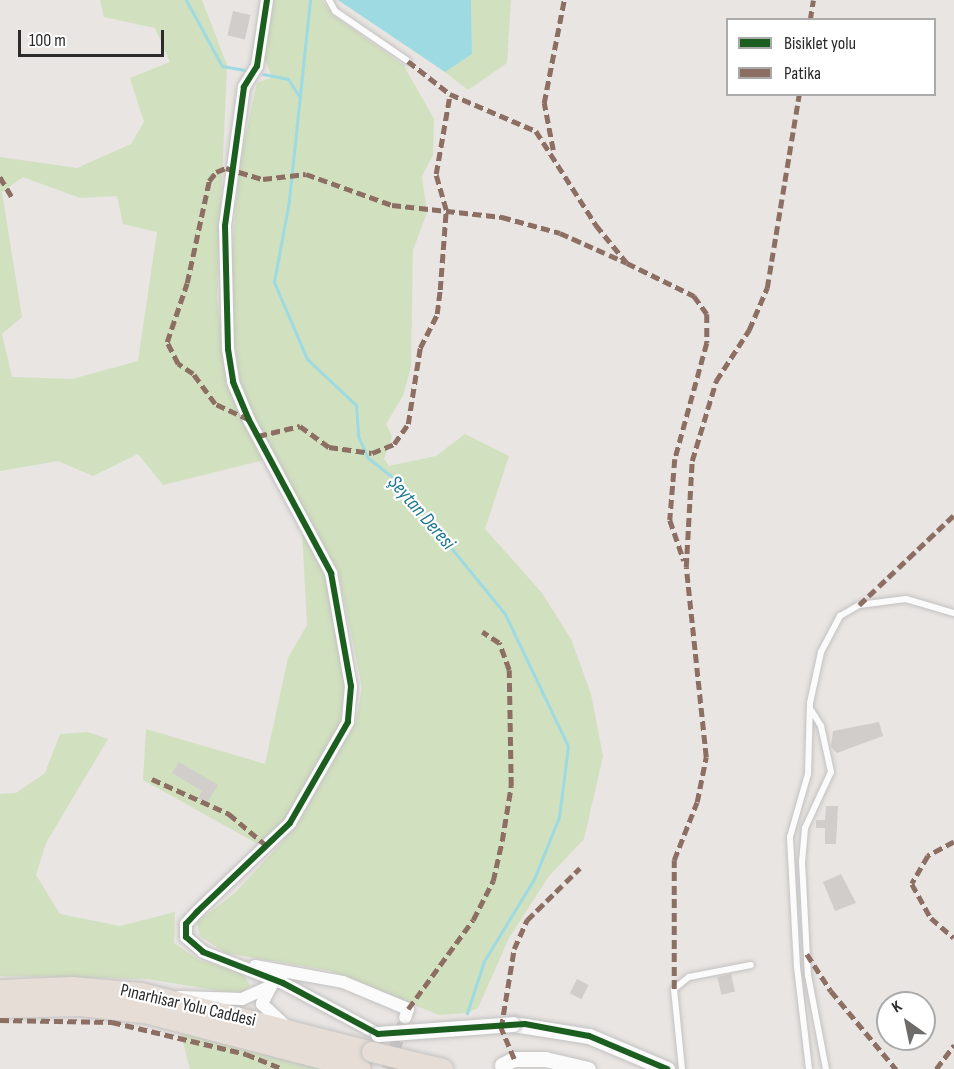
<!DOCTYPE html>
<html>
<head>
<meta charset="utf-8">
<style>
	body { margin:0 }
	#map { position:relative; width:954px; height:1069px; overflow:hidden; background:#e8e5e2; font-family:"Sofia Sans Condensed",sans-serif }
	div>[style] { position:absolute }
	.green>* { inset:0; background:#d1e0be }
	.water>* { inset:0; background:#9ddae2 }
	.stream>* { height:3px; margin:-1.5px; padding:0 1.5px; transform-origin:1.5px; border-radius:1.5px; background:#9ddae2 }
	.building>* { inset:0; background:#d0cdcb; transform-origin:0 0 }
	.minor-tunnel>* { height:12px; margin-top:-6px; transform-origin:0; background:repeating-linear-gradient(90deg,#c2c0bd 0 12px,transparent 0 18px) }
	.roads { filter:drop-shadow(0 0 2px #c3c2c2) drop-shadow(0 0 2px #c3c2c2) }
	.service>* { height:6px; margin:-3px; padding:0 3px; transform-origin:3px; border-radius:3px; background:#fcfbfb }
	.minor>* { height:12px; margin:-6px; padding:0 6px; transform-origin:6px; border-radius:6px; background:#fcfbfb }
	.tertiary>* { height:15px; margin:-7.5px; padding:0 7.5px; transform-origin:7.5px; border-radius:7.5px; background:#fcfbfb }
	.trunk>* { height:20px; margin:-10px; padding:0 10px; transform-origin:10px; border-radius:10px; background:#e6ddd6 }
	.bridges { filter:drop-shadow(0 0 2px #c3c2c2) drop-shadow(0 0 2px #c3c2c2) }
	.tertiary-bridge>* { height:15px; margin:-7.5px; padding:0 7.5px; transform-origin:7.5px; border-radius:7.5px; background:#fcfbfb }
	.trunk-bridge>* { height:20px; margin:-10px; padding:0 10px; transform-origin:10px; border-radius:10px; background:#e6ddd6 }
	.quiet>* { height:4.5px; margin-top:-2.25px; transform-origin:0; background:repeating-linear-gradient(90deg,#8d6e63 0 9px,transparent 0 13.5px) }
	.cycleway>* { height:6px; margin:-3px; padding:0 3px; transform-origin:3px; border-radius:3px; background:#1b5e20 }
	span { translate:-50% -50%; white-space:nowrap; text-align:center; line-height:1.15; -webkit-text-stroke:4.5px #fff; paint-order:stroke }
	.street-label { font-size:18px; color:#2b2b2b }
	.water-label { font-size:20px; color:#1c778f; font-style:italic }
	.legend { position:absolute; left:726px; top:18px; width:210px; height:78px; box-sizing:border-box; background:#fff; border:2px solid #aaa; margin:0; padding:8px 10px; list-style:none; font-size:18px; color:#2b2b2b }
	.legend li { display:flex; align-items:center; gap:12px; height:30px }
	.legend b { width:30px; border:2px solid #aaa }
	.north { position:absolute; left:876px; top:991px; width:60px; height:60px; box-sizing:border-box; background:#fff; border:2px solid #aaa; border-radius:50%; rotate:327deg; font-size:16px; font-weight:700; line-height:24px; text-align:center; color:#2b2b2b }
	.north::after { content:''; display:block; margin:auto; width:21px; height:27px; background:#6d6c6b; clip-path:polygon(50% 0,100% 100%,50% 72%,0 100%) }
	.scale { position:absolute; left:18px; top:30px; width:146px; height:27px; box-sizing:border-box; border:3px solid #2b2b2b; border-top:0; padding-left:8px; font-size:18px; line-height:21px; white-space:nowrap; color:#2b2b2b; -webkit-text-stroke:4px #fff; paint-order:stroke }
</style>
</head>
<body>
<div id="map">
	<div class="green">
		<i style="clip-path:polygon(evenodd,100px 0,202px 0,227px 65px,217px 296px,227px 385px,264px 460px,163px 485px,138px 454px,93px 476px,58px 461px,0 471px,0 157px,77px 168px,131px 144px,144px 122px,130px 78px,170px 62px,155px 28px,104px 17px,100px 0,23px 177px,80px 198px,117px 196px,123px 224px,157px 232px,138px 361px,72px 379px,12px 377px,2px 334px,22px 317px,2px 192px,23px 177px)"></i>
		<i style="clip-path:polygon(272px 0,322px 0,333px 15px,404px 66px,434px 119px,433px 155px,422px 176px,427px 213px,413px 250px,411px 366px,403px 396px,386px 424px,392px 437px,384px 459px,389px 466px,436px 456px,465px 434px,509px 456px,485px 529px,542px 593px,571px 639px,591px 694px,603px 756px,584px 839px,549px 876px,509px 938px,478px 1008px,467px 1013px,439px 1015px,328px 970px,226px 953px,200px 936px,197px 922px,235px 893px,296px 827px,356px 722px,362px 687px,338px 571px,254px 420px,240px 380px,228px 293px,240px 161px,257px 83px,272px 77px,264px 57px)"></i>
		<i style="clip-path:polygon(471px 0,511px 0,507px 63px,468px 90px,445px 72px,472px 54px)"></i>
		<i style="clip-path:polygon(302px 530px,324px 574px,339px 627px,345px 684px,340px 724px,285px 821px,258px 844px,143px 780px,146px 729px,265px 764px,288px 658px,307px 625px)"></i>
		<i style="clip-path:polygon(88px 732px,108px 739px,46px 843px,36px 875px,60px 914px,120px 926px,175px 912px,174px 943px,199px 960px,243px 973px,250px 986px,239px 994px,148px 979px,0 976px,0 794px,16px 793px,45px 773px,60px 734px)"></i>
		<i style="clip-path:polygon(180px 1031px,324px 1069px,190px 1069px)"></i>
	</div>
	<div class="water">
		<i style="clip-path:polygon(338px 0,471px 0,472px 54px,445px 72px)"></i>
	</div>
	<div class="stream">
		<i style="left:186px;top:0;width:75px;rotate:61.4deg"></i>
		<i style="left:222px;top:66px;width:23px;rotate:10deg"></i>
		<i style="left:310px;top:0;width:202px;rotate:96deg"></i>
		<i style="left:289px;top:201px;width:82px;rotate:100.5deg"></i>
		<i style="left:274px;top:282px;width:84px;rotate:66.8deg"></i>
		<i style="left:307px;top:359px;width:67px;rotate:43.2deg"></i>
		<i style="left:356px;top:405px;width:31px;rotate:86deg"></i>
		<i style="left:358px;top:436px;width:24px;rotate:66deg"></i>
		<i style="left:368px;top:458px;width:34px;rotate:38deg"></i>
		<i style="left:395px;top:479px;width:174px;rotate:50.8deg"></i>
		<i style="left:505px;top:614px;width:146px;rotate:64.5deg"></i>
		<i style="left:568px;top:746px;width:72px;rotate:97.2deg"></i>
		<i style="left:559px;top:817px;width:67px;rotate:112deg"></i>
		<i style="left:534px;top:879px;width:96px;rotate:121.4deg"></i>
		<i style="left:484px;top:961px;width:55px;rotate:108.1deg"></i>
		<i style="left:263px;top:74px;width:25px;rotate:11deg"></i>
		<i style="left:288px;top:79px;width:20px;rotate:57deg"></i>
	</div>
	<div class="building">
		<i style="left:233px;top:11px;width:18px;height:25px;rotate:13deg"></i>
		<i style="clip-path:polygon(879px 722px,883px 736px,837px 753px,831px 747px,833px 731px)"></i>
		<i style="clip-path:polygon(179px 762px,218px 785px,207px 803px,198px 798px,202px 791px,172px 773px)"></i>
		<i style="clip-path:polygon(826px 806px,838px 806px,836px 844px,825px 844px,825px 828px,816px 828px,816px 820px,825px 820px)"></i>
		<i style="clip-path:polygon(841px 874px,856px 903px,835px 911px,823px 882px)"></i>
		<i style="left:731px;top:974px;width:18px;height:14px;rotate:77deg"></i>
		<i style="left:577px;top:979px;width:13px;height:16px;rotate:27deg"></i>
	</div>
	<div class="minor-tunnel">
		<i style="left:388px;top:1069px;width:54px;rotate:-71.6deg"></i>
	</div>
	<div class="roads">
		<div class="service">
			<i style="left:329px;top:0;width:13px;rotate:61deg"></i>
			<i style="left:335px;top:11px;width:88px;rotate:34.4deg"></i>
			<i style="left:811px;top:710px;width:19px;rotate:58deg"></i>
			<i style="left:821px;top:726px;width:47px;rotate:77.7deg"></i>
			<i style="left:831px;top:772px;width:62px;rotate:114.9deg"></i>
			<i style="left:805px;top:828px;width:34px;rotate:95deg"></i>
			<i style="left:802px;top:862px;width:113px;rotate:87deg"></i>
			<i style="left:808px;top:975px;width:96px;rotate:79.2deg"></i>
			<i style="left:682px;top:1069px;width:80px;rotate:-95.7deg"></i>
			<i style="left:674px;top:989px;width:19px;rotate:-39deg"></i>
			<i style="left:689px;top:977px;width:63px;rotate:-11deg"></i>
			<i style="left:809px;top:1069px;width:103px;rotate:-96.7deg"></i>
			<i style="left:797px;top:967px;width:130px;rotate:-93.1deg"></i>
			<i style="left:790px;top:837px;width:66px;rotate:-74.1deg"></i>
			<i style="left:808px;top:774px;width:71px;rotate:-88.4deg"></i>
			<i style="left:810px;top:703px;width:52px;rotate:-77.8deg"></i>
			<i style="left:821px;top:652px;width:41px;rotate:-62.2deg"></i>
			<i style="left:840px;top:616px;width:22px;rotate:-30deg"></i>
			<i style="left:859px;top:605px;width:47px;rotate:-7.3deg"></i>
			<i style="left:906px;top:599px;width:50px;rotate:16.3deg"></i>
		</div>
		<div class="minor">
			<i style="left:267px;top:0;width:67px;rotate:98.6deg"></i>
			<i style="left:257px;top:66px;width:25px;rotate:122deg"></i>
			<i style="left:244px;top:87px;width:140px;rotate:97.8deg"></i>
			<i style="left:225px;top:226px;width:123px;rotate:88.6deg"></i>
			<i style="left:228px;top:349px;width:33px;rotate:81deg"></i>
			<i style="left:233px;top:382px;width:41px;rotate:67.2deg"></i>
			<i style="left:249px;top:420px;width:174px;rotate:61.8deg"></i>
			<i style="left:331px;top:573px;width:115px;rotate:80deg"></i>
			<i style="left:351px;top:686px;width:36px;rotate:95deg"></i>
			<i style="left:348px;top:722px;width:116px;rotate:119.9deg"></i>
			<i style="left:290px;top:823px;width:129px;rotate:136.3deg"></i>
			<i style="left:197px;top:912px;width:16px;rotate:133deg"></i>
			<i style="left:186px;top:924px;width:13px;rotate:90deg"></i>
			<i style="left:186px;top:937px;width:23px;rotate:41deg"></i>
			<i style="left:203px;top:952px;width:86px;rotate:21.2deg"></i>
			<i style="left:283px;top:983px;width:108px;rotate:28.2deg"></i>
			<i style="left:255px;top:966px;width:89px;rotate:10.3deg"></i>
			<i style="left:343px;top:982px;width:70px;rotate:22.6deg"></i>
			<i style="left:408px;top:1009px;width:9px;rotate:108deg"></i>
			<i style="left:271px;top:986px;width:20px;rotate:117deg"></i>
			<i style="left:262px;top:1004px;width:33px;rotate:43deg"></i>
			<i style="left:179px;top:997px;width:63px;rotate:1.8deg"></i>
			<i style="left:242px;top:999px;width:32px;rotate:-24deg"></i>
		</div>
		<div class="tertiary">
			<i style="left:513px;top:1024px;width:77px;rotate:9deg"></i>
			<i style="left:589px;top:1036px;width:85px;rotate:22.9deg"></i>
			<i style="left:502px;top:1065px;width:13px;rotate:-27deg"></i>
			<i style="left:514px;top:1059px;width:31px"></i>
			<i style="left:545px;top:1059px;width:44px;rotate:13.1deg"></i>
		</div>
		<div class="trunk">
			<i style="left:0;top:990px;width:72px;rotate:-2.4deg"></i>
			<i style="left:72px;top:987px;width:69px;rotate:5deg"></i>
			<i style="left:141px;top:993px;width:238px;rotate:14.3deg"></i>
			<i style="left:0;top:1008px;width:81px;rotate:-1.4deg"></i>
			<i style="left:81px;top:1006px;width:68px;rotate:6.7deg"></i>
			<i style="left:149px;top:1014px;width:219px;rotate:14.5deg"></i>
		</div>
	</div>
	<div class="bridges">
		<div class="tertiary-bridge">
			<i style="left:378px;top:1034px;width:135px;rotate:-4.2deg"></i>
		</div>
		<div class="trunk-bridge">
			<i style="left:372px;top:1052px;width:73px;rotate:13.5deg"></i>
		</div>
	</div>
	<div class="quiet">
		<i style="left:810px;top:20px;width:20px;rotate:-81deg"></i>
		<i style="left:408px;top:61px;width:53px;rotate:38.2deg"></i>
		<i style="left:450px;top:94px;width:94px;rotate:23.3deg"></i>
		<i style="left:536px;top:131px;width:112px;rotate:57.4deg"></i>
		<i style="left:596px;top:225px;width:49px;rotate:50.8deg"></i>
		<i style="left:627px;top:263px;width:75px;rotate:26.2deg"></i>
		<i style="left:694px;top:296px;width:22px;rotate:54deg"></i>
		<i style="left:707px;top:314px;width:29px;rotate:90deg"></i>
		<i style="left:707px;top:343px;width:120px;rotate:105.4deg"></i>
		<i style="left:675px;top:459px;width:61px;rotate:94.7deg"></i>
		<i style="left:670px;top:520px;width:43px;rotate:71.1deg"></i>
		<i style="left:553px;top:150px;width:48px;rotate:-100.8deg"></i>
		<i style="left:544px;top:103px;width:105px;rotate:-79deg"></i>
		<i style="left:0;top:177px;width:23px;rotate:59deg"></i>
		<i style="left:249px;top:420px;width:38px;rotate:-155deg"></i>
		<i style="left:215px;top:404px;width:37px;rotate:-126deg"></i>
		<i style="left:193px;top:374px;width:18px;rotate:-146deg"></i>
		<i style="left:178px;top:364px;width:25px;rotate:-117deg"></i>
		<i style="left:167px;top:342px;width:62px;rotate:-71.3deg"></i>
		<i style="left:187px;top:283px;width:104px;rotate:-77.8deg"></i>
		<i style="left:209px;top:181px;width:11px;rotate:-52deg"></i>
		<i style="left:216px;top:172px;width:11px;rotate:-22deg"></i>
		<i style="left:226px;top:168px;width:39px;rotate:17deg"></i>
		<i style="left:263px;top:179px;width:43px;rotate:-6.6deg"></i>
		<i style="left:306px;top:174px;width:91px;rotate:19.8deg"></i>
		<i style="left:392px;top:205px;width:111px;rotate:6.2deg"></i>
		<i style="left:502px;top:217px;width:60px;rotate:15.4deg"></i>
		<i style="left:560px;top:233px;width:73px;rotate:24.1deg"></i>
		<i style="left:258px;top:436px;width:43px;rotate:-13.4deg"></i>
		<i style="left:300px;top:426px;width:36px;rotate:36deg"></i>
		<i style="left:329px;top:447px;width:43px;rotate:7.9deg"></i>
		<i style="left:372px;top:453px;width:24px;rotate:-22deg"></i>
		<i style="left:394px;top:444px;width:24px;rotate:-55deg"></i>
		<i style="left:408px;top:424px;width:77px;rotate:-81deg"></i>
		<i style="left:420px;top:348px;width:38px;rotate:-63deg"></i>
		<i style="left:437px;top:314px;width:24px;rotate:-83deg"></i>
		<i style="left:440px;top:290px;width:80px;rotate:-85.7deg"></i>
		<i style="left:446px;top:210px;width:37px;rotate:-106deg"></i>
		<i style="left:436px;top:174px;width:81px;rotate:-80.1deg"></i>
		<i style="left:859px;top:605px;width:131px;rotate:-43.5deg"></i>
		<i style="left:152px;top:779px;width:85px;rotate:24.4deg"></i>
		<i style="left:229px;top:814px;width:50px;rotate:40.1deg"></i>
		<i style="left:954px;top:842px;width:30px;rotate:152deg"></i>
		<i style="left:928px;top:856px;width:32px;rotate:120deg"></i>
		<i style="left:912px;top:884px;width:39px;rotate:61deg"></i>
		<i style="left:931px;top:918px;width:30px;rotate:41deg"></i>
		<i style="left:807px;top:954px;width:44px;rotate:57deg"></i>
		<i style="left:831px;top:991px;width:102px;rotate:50.2deg"></i>
		<i style="left:674px;top:989px;width:129px;rotate:-90deg"></i>
		<i style="left:674px;top:860px;width:62px;rotate:-68.4deg"></i>
		<i style="left:697px;top:802px;width:46px;rotate:-78.7deg"></i>
		<i style="left:706px;top:757px;width:191px;rotate:-96deg"></i>
		<i style="left:686px;top:567px;width:106px;rotate:-86.8deg"></i>
		<i style="left:692px;top:461px;width:84px;rotate:-73.3deg"></i>
		<i style="left:716px;top:381px;width:61px;rotate:-57.1deg"></i>
		<i style="left:749px;top:330px;width:46px;rotate:-66.8deg"></i>
		<i style="left:767px;top:288px;width:197px;rotate:-80.6deg"></i>
		<i style="left:408px;top:1009px;width:110px;rotate:-53.9deg"></i>
		<i style="left:473px;top:920px;width:44px;rotate:-62.9deg"></i>
		<i style="left:493px;top:881px;width:41px;rotate:-77.3deg"></i>
		<i style="left:502px;top:841px;width:56px;rotate:-80.7deg"></i>
		<i style="left:511px;top:786px;width:116px;rotate:-91deg"></i>
		<i style="left:509px;top:670px;width:29px;rotate:-110deg"></i>
		<i style="left:499px;top:643px;width:20px;rotate:-147deg"></i>
		<i style="left:0;top:1020px;width:112px;rotate:1deg"></i>
		<i style="left:112px;top:1022px;width:138px;rotate:13.4deg"></i>
		<i style="left:246px;top:1054px;width:40px;rotate:22deg"></i>
		<i style="left:514px;top:1059px;width:34px;rotate:-113deg"></i>
		<i style="left:501px;top:1028px;width:80px;rotate:-80.7deg"></i>
		<i style="left:514px;top:949px;width:32px;rotate:-66deg"></i>
		<i style="left:527px;top:920px;width:74px;rotate:-44.5deg"></i>
		<i style="left:936px;top:1069px;width:30px;rotate:-53deg"></i>
	</div>
	<div class="cycleway">
		<i style="left:267px;top:0;width:67px;rotate:98.6deg"></i>
		<i style="left:257px;top:66px;width:25px;rotate:122deg"></i>
		<i style="left:244px;top:87px;width:140px;rotate:97.8deg"></i>
		<i style="left:225px;top:226px;width:123px;rotate:88.6deg"></i>
		<i style="left:228px;top:349px;width:33px;rotate:81deg"></i>
		<i style="left:233px;top:382px;width:41px;rotate:67.2deg"></i>
		<i style="left:249px;top:420px;width:174px;rotate:61.8deg"></i>
		<i style="left:331px;top:573px;width:115px;rotate:80deg"></i>
		<i style="left:351px;top:686px;width:36px;rotate:95deg"></i>
		<i style="left:348px;top:722px;width:116px;rotate:119.9deg"></i>
		<i style="left:290px;top:823px;width:129px;rotate:136.3deg"></i>
		<i style="left:197px;top:912px;width:16px;rotate:133deg"></i>
		<i style="left:186px;top:924px;width:13px;rotate:90deg"></i>
		<i style="left:186px;top:937px;width:23px;rotate:41deg"></i>
		<i style="left:203px;top:952px;width:86px;rotate:21.2deg"></i>
		<i style="left:283px;top:983px;width:108px;rotate:28.2deg"></i>
		<i style="left:378px;top:1034px;width:147px;rotate:-3.9deg"></i>
		<i style="left:525px;top:1024px;width:65px;rotate:10.6deg"></i>
		<i style="left:589px;top:1036px;width:85px;rotate:22.9deg"></i>
	</div>
	<div class="street-label">
		<span style="left:188px;top:1006px;rotate:13deg">Pınarhisar Yolu Caddesi</span>
	</div>
	<div class="water-label">
		<span style="left:421px;top:513px;rotate:49deg">Şeytan Deresi</span>
	</div>
	<ul class="legend">
	<li><b style="height:8px;background:#1b5e20"></b>Bisiklet yolu</li>
	<li><b style="height:8px;background:#8d6e63"></b>Patika</li>
	</ul>
	<div class="north">K</div>
	<div class="scale">100 m</div>
</div>
</body>
</html>
